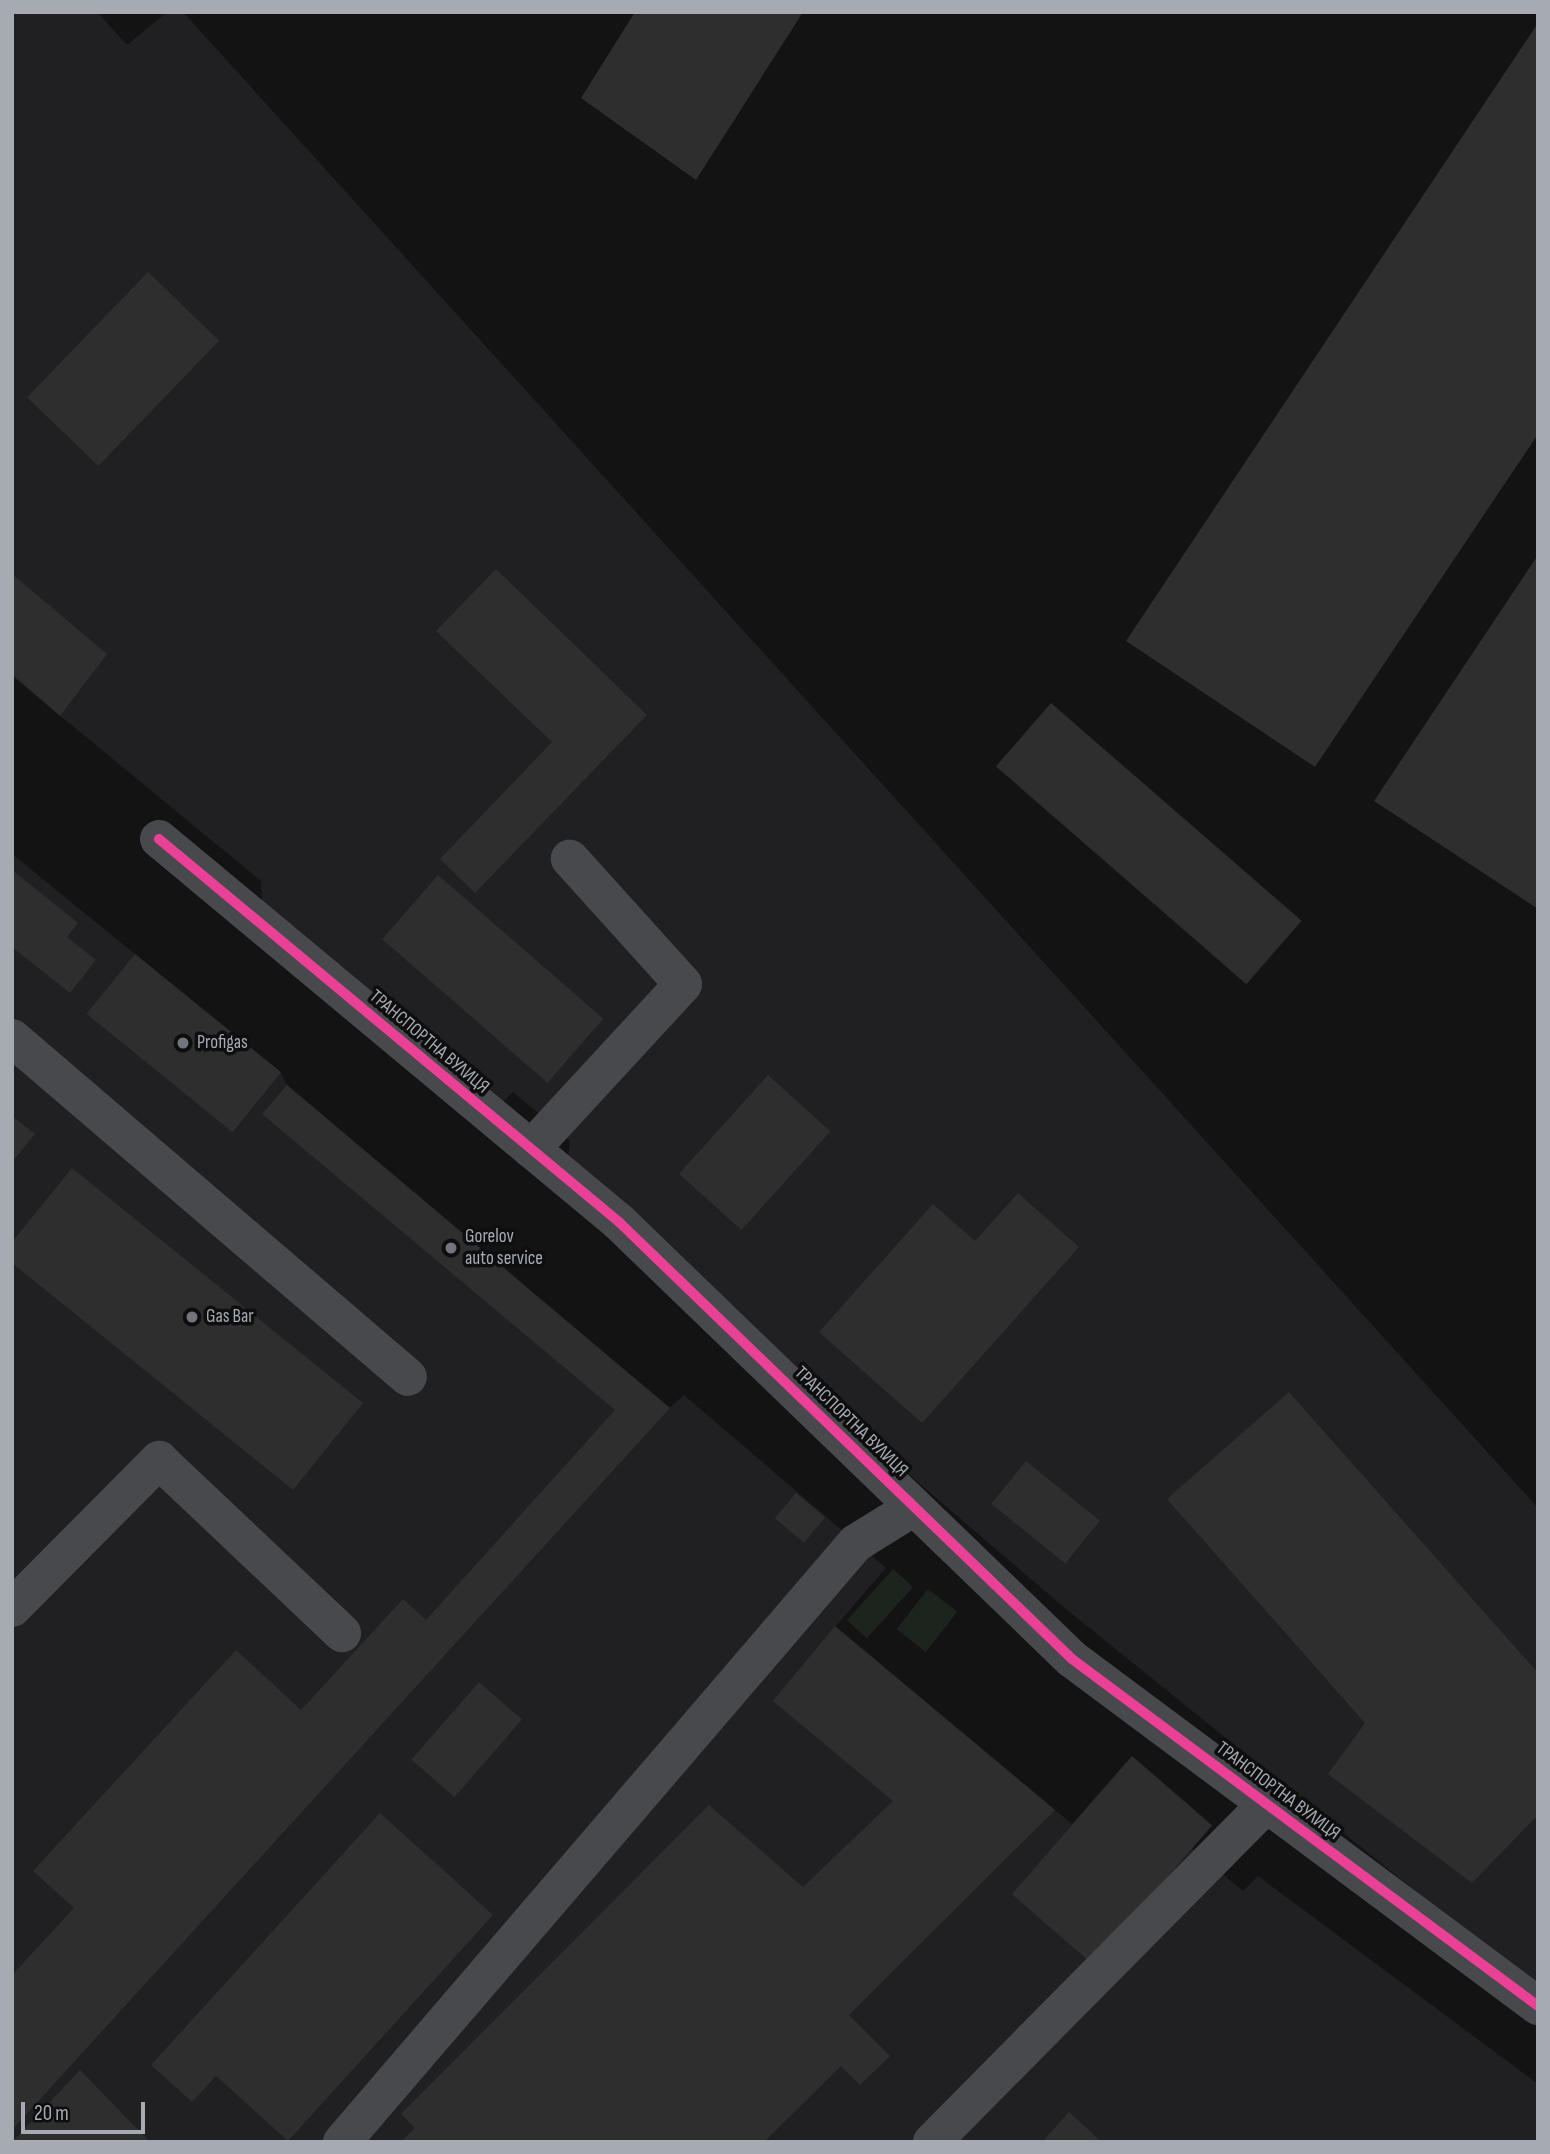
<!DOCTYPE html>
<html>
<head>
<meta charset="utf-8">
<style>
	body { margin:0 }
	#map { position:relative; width:1550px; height:2154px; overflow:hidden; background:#131314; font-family:"Sofia Sans Condensed",sans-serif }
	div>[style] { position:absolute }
	.built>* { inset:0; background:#202022 }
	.green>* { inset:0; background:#1d241e; transform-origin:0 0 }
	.building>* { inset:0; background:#2e2e2f; transform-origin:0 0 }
	.minor>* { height:38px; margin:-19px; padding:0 19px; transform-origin:19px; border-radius:19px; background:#48494c }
	.cycleway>* { height:10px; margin:-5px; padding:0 5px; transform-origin:5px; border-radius:5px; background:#ea4096 }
	.dots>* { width:19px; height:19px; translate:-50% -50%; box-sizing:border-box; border:4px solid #0e0e0f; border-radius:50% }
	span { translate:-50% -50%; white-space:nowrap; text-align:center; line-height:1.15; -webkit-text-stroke:7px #0e0e0f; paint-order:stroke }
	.street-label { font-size:19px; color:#a5aab3 }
	.poi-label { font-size:19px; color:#a5aab3 }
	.left { translate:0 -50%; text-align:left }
	.frame { position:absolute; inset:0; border:14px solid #a5aab3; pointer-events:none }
	.scale { position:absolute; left:21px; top:2102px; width:124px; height:32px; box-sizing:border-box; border:4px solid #a5aab3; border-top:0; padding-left:9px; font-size:21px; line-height:24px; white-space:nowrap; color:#a5aab3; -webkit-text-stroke:5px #0e0e0f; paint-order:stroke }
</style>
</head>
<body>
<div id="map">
	<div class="built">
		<i style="clip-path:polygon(12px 12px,97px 12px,127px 45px,167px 12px,183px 12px,1538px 1508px,1538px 1990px,1066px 1609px,921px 1485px,568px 1159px,570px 1141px,558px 1130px,513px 1092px,499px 1106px,262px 905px,261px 881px,12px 676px)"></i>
		<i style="clip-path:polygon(12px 854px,280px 1072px,287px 1085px,669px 1408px,684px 1395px,886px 1568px,835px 1627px,1072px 1824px,1132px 1756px,1212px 1825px,1192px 1848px,1243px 1891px,1258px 1876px,1538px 2084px,1538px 2142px,12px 2142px)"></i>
	</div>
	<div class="green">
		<i style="left:893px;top:1569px;width:27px;height:69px;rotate:42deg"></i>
		<i style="left:928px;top:1589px;width:37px;height:51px;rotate:38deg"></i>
	</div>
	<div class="building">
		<i style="clip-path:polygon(635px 12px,803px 12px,696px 180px,581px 98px)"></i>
		<i style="clip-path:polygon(1538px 23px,1538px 434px,1315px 767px,1126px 641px)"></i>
		<i style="left:148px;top:272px;width:99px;height:174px;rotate:44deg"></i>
		<i style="clip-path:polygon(1538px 555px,1538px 909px,1374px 801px)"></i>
		<i style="clip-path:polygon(496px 569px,647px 715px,475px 893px,440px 859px,552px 742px,436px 631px)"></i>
		<i style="clip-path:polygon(12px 574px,107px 654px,60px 716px,12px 674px)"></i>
		<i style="left:1051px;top:703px;width:332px;height:84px;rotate:41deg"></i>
		<i style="clip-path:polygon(12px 870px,78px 923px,67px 937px,96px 960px,70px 993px,12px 947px)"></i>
		<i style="left:438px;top:875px;width:219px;height:85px;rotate:41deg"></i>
		<i style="left:135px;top:954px;width:188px;height:77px;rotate:39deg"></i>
		<i style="left:768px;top:1075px;width:84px;height:133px;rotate:42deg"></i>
		<i style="clip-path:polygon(287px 1085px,670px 1408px,12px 2130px,12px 1975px,74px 1908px,33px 1871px,236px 1650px,301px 1710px,403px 1599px,426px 1620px,615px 1410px,262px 1114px)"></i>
		<i style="clip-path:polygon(12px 1116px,35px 1134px,12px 1162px)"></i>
		<i style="clip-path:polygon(72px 1168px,363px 1403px,293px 1490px,12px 1263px,12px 1242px)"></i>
		<i style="clip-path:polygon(1018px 1193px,1079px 1247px,922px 1423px,819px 1332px,933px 1204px,975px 1241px)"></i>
		<i style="clip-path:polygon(1289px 1392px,1538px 1673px,1538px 1815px,1472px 1883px,1328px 1774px,1365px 1723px,1167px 1499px)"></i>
		<i style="left:1026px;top:1461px;width:95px;height:55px;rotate:39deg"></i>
		<i style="left:796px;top:1493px;width:38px;height:33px;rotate:40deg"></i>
		<i style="clip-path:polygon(835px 1626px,1055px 1810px,849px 2015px,890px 2056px,860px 2085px,841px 2066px,764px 2142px,401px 2142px,415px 2128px,401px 2114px,709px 1805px,803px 1887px,893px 1801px,773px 1701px)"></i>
		<i style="left:479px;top:1682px;width:57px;height:103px;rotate:41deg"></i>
		<i style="left:1132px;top:1756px;width:106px;height:183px;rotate:41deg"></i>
		<i style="clip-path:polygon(380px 1813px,493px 1915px,288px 2141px,216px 2076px,192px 2102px,151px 2065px)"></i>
		<i style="clip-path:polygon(80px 2070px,150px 2142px,12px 2142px)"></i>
		<i style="clip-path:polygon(1069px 2112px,1102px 2142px,1042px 2142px)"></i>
	</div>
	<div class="minor">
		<i style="left:159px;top:839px;width:599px;rotate:39.78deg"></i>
		<i style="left:619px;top:1222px;width:629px;rotate:43.97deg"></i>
		<i style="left:1072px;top:1659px;width:581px;rotate:36.67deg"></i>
		<i style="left:12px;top:1038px;width:521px;rotate:40.57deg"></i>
		<i style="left:531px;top:1149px;width:224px;rotate:-47.3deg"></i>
		<i style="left:683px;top:984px;width:169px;rotate:-132.1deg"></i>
		<i style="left:12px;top:1608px;width:209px;rotate:-45.2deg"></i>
		<i style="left:159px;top:1460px;width:252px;rotate:43.4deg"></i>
		<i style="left:342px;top:2142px;width:789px;rotate:-49.37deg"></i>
		<i style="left:856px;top:1543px;width:68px;rotate:-31.8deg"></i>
		<i style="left:932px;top:2142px;width:475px;rotate:-45.3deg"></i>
	</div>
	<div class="cycleway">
		<i style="left:159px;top:839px;width:599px;rotate:39.78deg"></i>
		<i style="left:619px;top:1222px;width:629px;rotate:43.97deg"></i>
		<i style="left:1072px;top:1659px;width:581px;rotate:36.67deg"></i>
	</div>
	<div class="dots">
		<i style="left:183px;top:1043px;background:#72757b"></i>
		<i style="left:451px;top:1248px;background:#72757b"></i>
		<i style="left:192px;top:1317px;background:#72757b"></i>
	</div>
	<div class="street-label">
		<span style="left:429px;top:1042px;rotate:40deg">ТРАНСПОРТНА ВУЛИЦЯ</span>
		<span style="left:851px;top:1422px;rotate:44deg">ТРАНСПОРТНА ВУЛИЦЯ</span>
		<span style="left:1278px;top:1791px;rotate:37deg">ТРАНСПОРТНА ВУЛИЦЯ</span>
	</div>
	<div class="poi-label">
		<span class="left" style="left:197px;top:1043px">Profigas</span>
		<span class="left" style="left:465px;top:1248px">Gorelov<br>auto service</span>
		<span class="left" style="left:206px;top:1317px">Gas Bar</span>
	</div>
	<div class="frame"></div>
	<div class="scale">20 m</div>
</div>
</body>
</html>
